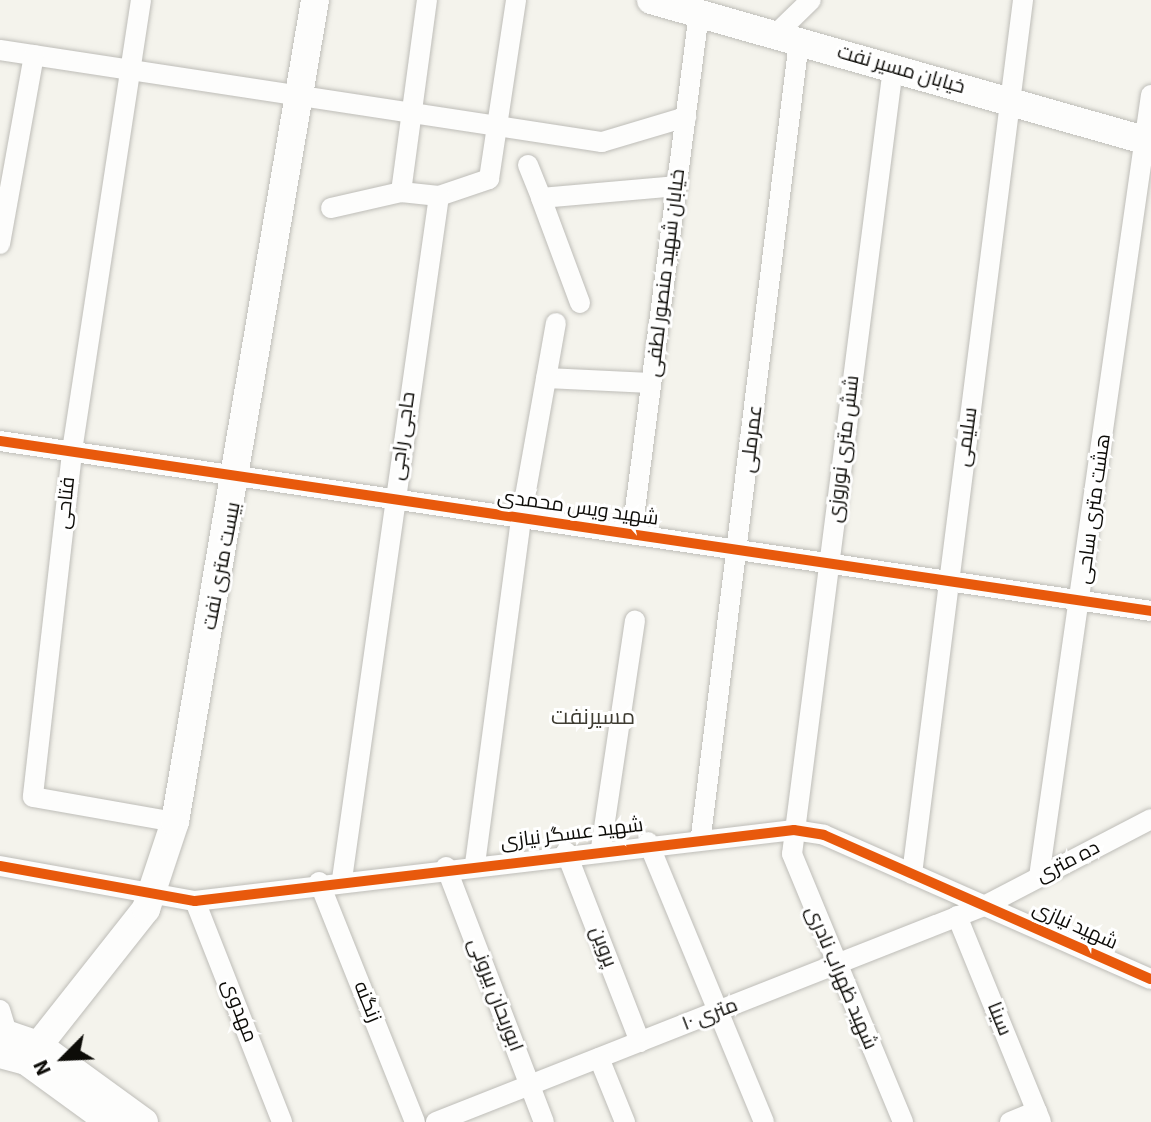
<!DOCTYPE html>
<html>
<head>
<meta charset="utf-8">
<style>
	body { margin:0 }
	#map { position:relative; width:1151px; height:1122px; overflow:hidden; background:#f4f3ec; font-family:"Source Sans 3",Cairo,sans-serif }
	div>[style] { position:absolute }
	.roads { filter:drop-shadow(0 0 2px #bebdb8) drop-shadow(0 0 2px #bebdb8) }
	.street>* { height:20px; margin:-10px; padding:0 10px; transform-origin:10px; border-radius:10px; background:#fdfdfc }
	.secondary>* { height:28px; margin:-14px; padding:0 14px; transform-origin:14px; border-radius:14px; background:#fdfdfc }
	.cycleway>* { height:10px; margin:-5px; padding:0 5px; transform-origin:5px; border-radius:5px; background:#e8590c }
	span { translate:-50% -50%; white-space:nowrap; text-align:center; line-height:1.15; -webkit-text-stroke:6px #fff; paint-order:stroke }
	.street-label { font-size:20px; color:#0d0c08 }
	.neighbourhood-label { font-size:22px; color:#3f3d33 }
	.north { position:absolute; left:24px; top:1018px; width:80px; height:80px; -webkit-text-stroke:6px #fff; paint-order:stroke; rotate:246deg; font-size:22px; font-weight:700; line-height:32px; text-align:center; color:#0d0c08 }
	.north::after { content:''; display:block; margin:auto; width:28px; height:36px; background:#0d0c08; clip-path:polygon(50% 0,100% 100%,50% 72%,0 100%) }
</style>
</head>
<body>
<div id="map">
	<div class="roads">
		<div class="street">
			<i style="left:141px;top:0;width:458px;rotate:98.7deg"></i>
			<i style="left:72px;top:453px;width:346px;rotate:96.5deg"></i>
			<i style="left:33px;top:797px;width:144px;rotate:10deg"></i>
			<i style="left:775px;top:35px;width:50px;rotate:-44.2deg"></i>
			<i style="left:0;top:50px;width:609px;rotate:8.69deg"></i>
			<i style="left:602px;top:142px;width:88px;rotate:-16.6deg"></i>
			<i style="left:893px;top:68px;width:792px;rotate:97.32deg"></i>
			<i style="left:792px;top:854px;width:290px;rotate:67.5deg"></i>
			<i style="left:528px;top:165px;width:35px;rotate:68deg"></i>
			<i style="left:541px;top:198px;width:137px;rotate:-5deg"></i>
			<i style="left:401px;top:192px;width:194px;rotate:-82.3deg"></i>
			<i style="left:439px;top:196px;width:53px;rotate:-18.8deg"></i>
			<i style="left:489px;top:179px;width:181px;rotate:-81.4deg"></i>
			<i style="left:541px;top:198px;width:112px;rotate:69.6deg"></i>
			<i style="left:331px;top:208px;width:72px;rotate:-12.9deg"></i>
			<i style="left:401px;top:192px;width:38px;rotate:6deg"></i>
			<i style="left:439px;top:196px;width:690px;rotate:98.08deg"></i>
			<i style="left:0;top:244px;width:192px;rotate:-79.8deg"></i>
			<i style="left:546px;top:378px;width:105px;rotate:2.7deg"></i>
			<i style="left:0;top:441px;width:1163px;rotate:8.4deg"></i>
			<i style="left:632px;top:533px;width:524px;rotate:-82.66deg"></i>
			<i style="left:701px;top:836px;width:801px;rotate:-82.97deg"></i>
			<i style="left:648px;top:842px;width:303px;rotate:67.5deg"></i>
			<i style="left:601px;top:848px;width:230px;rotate:-81.5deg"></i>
			<i style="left:566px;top:852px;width:204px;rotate:68.7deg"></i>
			<i style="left:475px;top:864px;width:348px;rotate:-82.4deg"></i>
			<i style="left:521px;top:519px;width:199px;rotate:-79.9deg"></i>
			<i style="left:0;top:866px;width:198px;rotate:10.2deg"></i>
			<i style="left:195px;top:901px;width:603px;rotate:-6.76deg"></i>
			<i style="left:794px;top:830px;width:30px;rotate:9deg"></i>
			<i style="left:824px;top:835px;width:357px;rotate:23.8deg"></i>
			<i style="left:446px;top:867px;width:273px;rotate:69deg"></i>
			<i style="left:912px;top:874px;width:881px;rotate:-82.76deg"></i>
			<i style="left:1039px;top:877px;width:790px;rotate:-81.85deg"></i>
			<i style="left:319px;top:882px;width:258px;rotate:68.2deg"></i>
			<i style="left:195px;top:901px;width:238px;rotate:68.5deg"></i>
			<i style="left:957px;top:916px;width:222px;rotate:67.8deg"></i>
			<i style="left:0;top:1010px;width:24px;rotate:73deg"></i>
			<i style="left:599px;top:1058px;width:69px;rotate:67.9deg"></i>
			<i style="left:436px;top:1122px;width:589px;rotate:-21.51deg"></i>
			<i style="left:984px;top:906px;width:188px;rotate:-27.5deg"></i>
			<i style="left:1010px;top:1122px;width:29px;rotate:-22deg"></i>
		</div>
		<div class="secondary">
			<i style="left:651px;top:0;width:520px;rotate:15.85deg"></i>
			<i style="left:0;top:1032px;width:40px;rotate:18.9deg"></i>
			<i style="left:38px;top:1045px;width:131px;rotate:36deg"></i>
			<i style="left:0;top:1054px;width:27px;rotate:15deg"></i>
			<i style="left:26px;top:1061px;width:104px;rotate:36deg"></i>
			<i style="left:26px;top:1061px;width:194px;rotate:-51.7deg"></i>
			<i style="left:146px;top:909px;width:92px;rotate:-71.6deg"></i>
			<i style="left:175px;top:822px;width:834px;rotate:-80.33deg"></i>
		</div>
	</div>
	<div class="cycleway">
		<i style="left:0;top:441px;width:1163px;rotate:8.4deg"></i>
		<i style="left:0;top:866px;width:198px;rotate:10.2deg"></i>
		<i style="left:195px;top:901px;width:603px;rotate:-6.76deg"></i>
		<i style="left:794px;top:830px;width:30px;rotate:9deg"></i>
		<i style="left:824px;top:835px;width:357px;rotate:23.8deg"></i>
	</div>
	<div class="street-label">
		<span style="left:901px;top:70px;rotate:16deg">خیابان مسیر نفت</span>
		<span style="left:666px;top:273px;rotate:-83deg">خیابان شهید منصور لطفی</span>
		<span style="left:403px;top:436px;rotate:-82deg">حاجی راجی</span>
		<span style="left:967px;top:437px;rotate:-82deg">سلیمی</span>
		<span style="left:752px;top:439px;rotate:-83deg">عمرملی</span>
		<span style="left:844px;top:449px;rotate:-83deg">شش متری نوروزی</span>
		<span style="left:66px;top:503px;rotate:-84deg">فتاحی</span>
		<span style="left:578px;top:508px;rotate:8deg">شهید ویس محمدی</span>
		<span style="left:1094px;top:509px;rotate:-82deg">هشت متری ساحی</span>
		<span style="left:222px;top:566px;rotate:-79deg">بیست متری نفت</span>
		<span style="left:572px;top:834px;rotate:-7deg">شهید عسگر نیازی</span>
		<span style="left:1068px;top:862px;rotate:-27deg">ده متری</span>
		<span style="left:1075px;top:926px;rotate:24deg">شهید نیازی</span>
		<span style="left:603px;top:947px;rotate:69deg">پروین</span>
		<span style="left:841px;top:978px;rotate:67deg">شهید ظهراب نادری</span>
		<span style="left:495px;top:995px;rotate:69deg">ابوریحان بیرونی</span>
		<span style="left:367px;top:1002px;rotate:68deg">زنگنه</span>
		<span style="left:239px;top:1011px;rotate:69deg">مهدوی</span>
		<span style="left:710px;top:1015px;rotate:-21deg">۱۰ متری</span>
		<span style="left:999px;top:1019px;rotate:68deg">سینا</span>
	</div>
	<div class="neighbourhood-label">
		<span style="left:593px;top:718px">مسیرنفت</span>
	</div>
	<div class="north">N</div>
</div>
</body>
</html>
